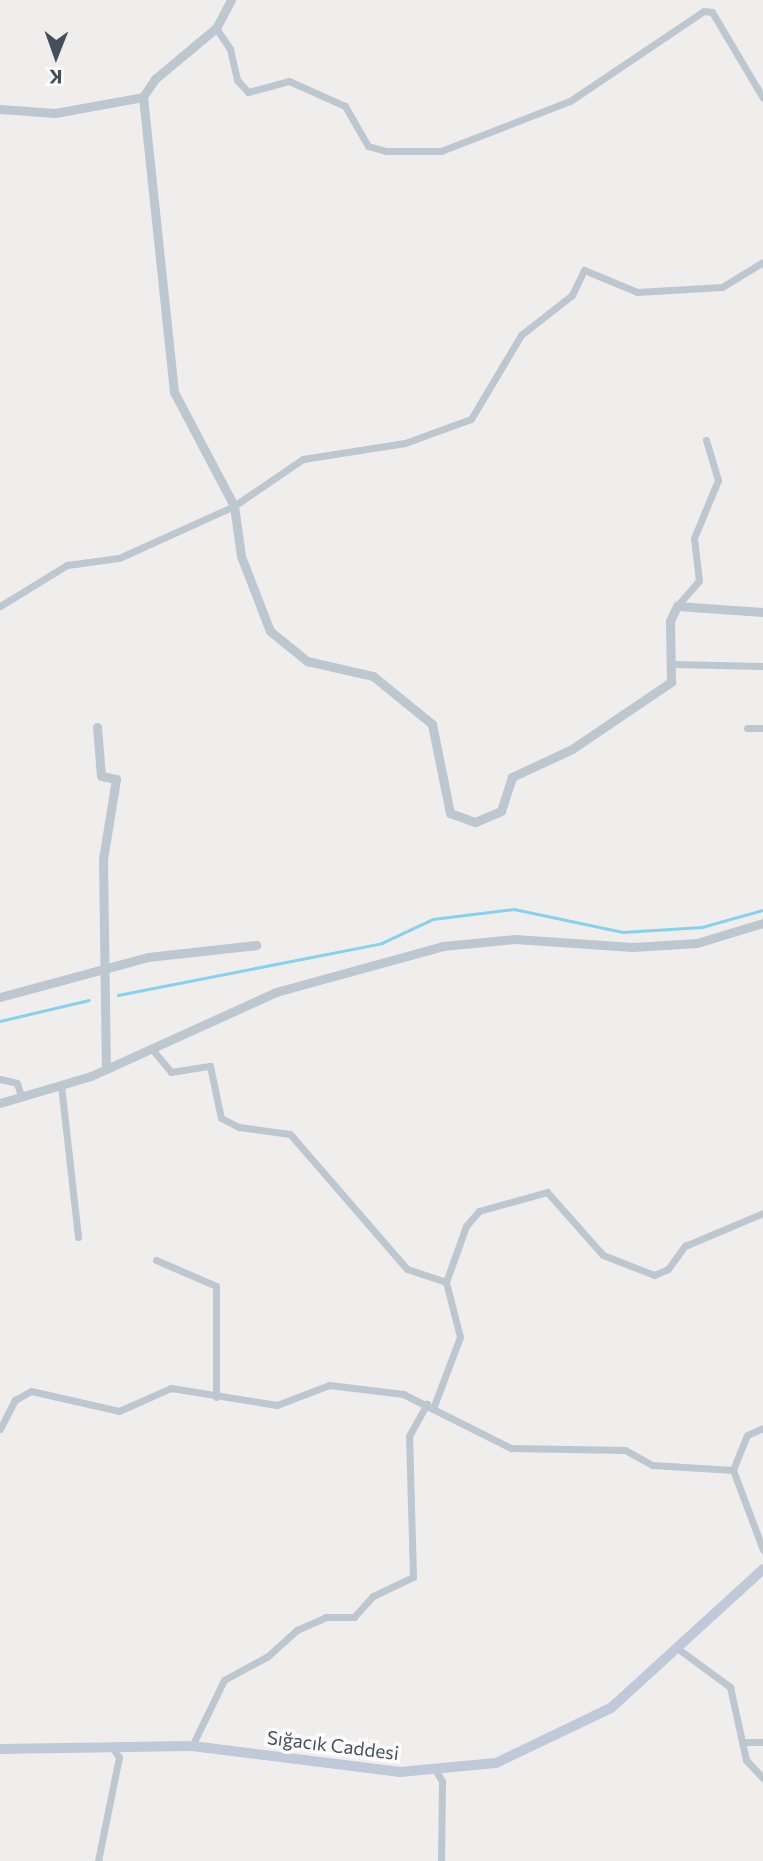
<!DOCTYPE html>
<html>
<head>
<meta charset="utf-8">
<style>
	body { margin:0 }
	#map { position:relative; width:763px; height:1861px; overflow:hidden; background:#f0eded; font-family:Commissioner,sans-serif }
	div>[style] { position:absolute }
	.stream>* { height:2.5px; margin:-1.25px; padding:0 1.25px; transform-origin:1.25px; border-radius:1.25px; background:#85d2ef }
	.minor>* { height:7px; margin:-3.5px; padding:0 3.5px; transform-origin:3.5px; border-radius:3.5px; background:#bdc7d0 }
	.tertiary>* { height:9px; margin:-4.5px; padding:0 4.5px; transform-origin:4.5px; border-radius:4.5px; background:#bdc7d0 }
	.secondary>* { height:10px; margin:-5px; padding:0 5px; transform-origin:5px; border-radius:5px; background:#bfc9d7 }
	span { translate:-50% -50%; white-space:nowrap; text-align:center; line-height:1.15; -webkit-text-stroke:7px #fff; paint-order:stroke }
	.street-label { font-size:19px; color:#454f5b }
	.north { position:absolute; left:21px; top:21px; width:70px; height:70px; -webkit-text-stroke:5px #fff; paint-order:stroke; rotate:181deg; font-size:19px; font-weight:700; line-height:28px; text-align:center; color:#454f5b }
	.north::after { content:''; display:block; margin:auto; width:24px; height:32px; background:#454f5b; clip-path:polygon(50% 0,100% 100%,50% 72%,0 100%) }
</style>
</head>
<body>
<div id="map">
	<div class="stream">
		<i style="left:118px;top:995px;width:269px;rotate:-11.1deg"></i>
		<i style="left:382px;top:943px;width:56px;rotate:-25.2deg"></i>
		<i style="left:433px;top:919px;width:82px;rotate:-7deg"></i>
		<i style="left:514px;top:909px;width:111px;rotate:11.9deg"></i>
		<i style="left:623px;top:932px;width:79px;rotate:-3.6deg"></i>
		<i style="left:702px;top:927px;width:63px;rotate:-15.6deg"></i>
		<i style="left:0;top:1021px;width:91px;rotate:-13.3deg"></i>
	</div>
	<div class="minor">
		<i style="left:216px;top:28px;width:25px;rotate:56deg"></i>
		<i style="left:230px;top:49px;width:32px;rotate:77deg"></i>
		<i style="left:237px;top:80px;width:16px;rotate:47deg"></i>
		<i style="left:248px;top:92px;width:42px;rotate:-15deg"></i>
		<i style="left:289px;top:81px;width:61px;rotate:24.1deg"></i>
		<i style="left:345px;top:106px;width:46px;rotate:60.1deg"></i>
		<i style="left:368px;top:146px;width:19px;rotate:16deg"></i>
		<i style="left:386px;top:151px;width:55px"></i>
		<i style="left:441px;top:151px;width:138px;rotate:-21.2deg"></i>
		<i style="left:570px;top:101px;width:161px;rotate:-33.9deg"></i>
		<i style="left:704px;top:11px;width:8px;rotate:7deg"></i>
		<i style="left:712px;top:12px;width:100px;rotate:59.3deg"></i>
		<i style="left:0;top:606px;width:79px;rotate:-31.5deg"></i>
		<i style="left:67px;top:565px;width:52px;rotate:-7.7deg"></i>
		<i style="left:119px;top:558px;width:126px;rotate:-24.3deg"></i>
		<i style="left:234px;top:506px;width:83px;rotate:-34.3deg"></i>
		<i style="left:303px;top:459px;width:103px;rotate:-8.9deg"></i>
		<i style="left:405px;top:443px;width:70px;rotate:-20deg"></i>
		<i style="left:471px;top:419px;width:98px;rotate:-59.2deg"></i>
		<i style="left:521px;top:335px;width:65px;rotate:-38.1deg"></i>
		<i style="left:572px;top:295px;width:28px;rotate:-64deg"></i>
		<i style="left:584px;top:270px;width:57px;rotate:22.5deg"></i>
		<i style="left:637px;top:292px;width:85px;rotate:-3.4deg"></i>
		<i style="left:722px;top:287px;width:48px;rotate:-31.4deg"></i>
		<i style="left:677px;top:606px;width:33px;rotate:-49deg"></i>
		<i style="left:699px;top:581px;width:43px;rotate:-96.6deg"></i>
		<i style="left:694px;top:538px;width:63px;rotate:-67.5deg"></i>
		<i style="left:718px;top:480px;width:42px;rotate:-106.7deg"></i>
		<i style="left:673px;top:664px;width:90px;rotate:1.3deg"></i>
		<i style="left:747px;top:728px;width:16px"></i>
		<i style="left:151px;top:1048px;width:31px;rotate:50deg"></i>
		<i style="left:171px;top:1072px;width:39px;rotate:-9deg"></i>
		<i style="left:210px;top:1066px;width:53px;rotate:78.1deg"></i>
		<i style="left:221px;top:1118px;width:20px;rotate:27deg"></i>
		<i style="left:239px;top:1127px;width:51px;rotate:7.8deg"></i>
		<i style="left:290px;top:1134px;width:179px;rotate:49.1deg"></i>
		<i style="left:407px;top:1269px;width:41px;rotate:18.4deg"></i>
		<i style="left:0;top:1079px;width:17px;rotate:13deg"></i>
		<i style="left:17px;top:1083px;width:14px;rotate:73deg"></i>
		<i style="left:61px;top:1085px;width:153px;rotate:83.6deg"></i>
		<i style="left:156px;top:1260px;width:65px;rotate:23.4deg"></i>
		<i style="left:216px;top:1286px;width:111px;rotate:90deg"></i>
		<i style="left:434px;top:1406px;width:74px;rotate:-69.4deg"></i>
		<i style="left:460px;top:1337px;width:57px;rotate:-104.3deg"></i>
		<i style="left:446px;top:1282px;width:59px;rotate:-70.3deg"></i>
		<i style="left:466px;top:1226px;width:20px;rotate:-49deg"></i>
		<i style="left:479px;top:1211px;width:71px;rotate:-15.6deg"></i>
		<i style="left:547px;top:1192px;width:84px;rotate:48.4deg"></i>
		<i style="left:603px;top:1255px;width:55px;rotate:21.4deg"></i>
		<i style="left:654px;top:1275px;width:15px;rotate:-23deg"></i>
		<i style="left:668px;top:1269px;width:29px;rotate:-54deg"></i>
		<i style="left:685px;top:1246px;width:85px;rotate:-22.9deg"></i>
		<i style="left:763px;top:1428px;width:17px;rotate:156deg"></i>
		<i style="left:747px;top:1435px;width:38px;rotate:112deg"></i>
		<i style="left:733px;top:1470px;width:85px;rotate:69.4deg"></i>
		<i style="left:0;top:1429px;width:33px;rotate:-63deg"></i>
		<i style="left:15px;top:1400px;width:18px;rotate:-29deg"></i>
		<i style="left:31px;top:1391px;width:90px;rotate:12.8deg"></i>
		<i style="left:119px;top:1411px;width:57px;rotate:-23.9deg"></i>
		<i style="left:171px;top:1388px;width:107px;rotate:9.1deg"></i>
		<i style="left:277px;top:1405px;width:56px;rotate:-21deg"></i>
		<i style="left:329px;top:1385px;width:75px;rotate:6.9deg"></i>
		<i style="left:403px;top:1394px;width:121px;rotate:26.6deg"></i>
		<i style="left:511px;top:1448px;width:114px;rotate:1deg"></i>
		<i style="left:625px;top:1450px;width:31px;rotate:29deg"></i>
		<i style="left:652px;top:1465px;width:81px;rotate:3.5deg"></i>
		<i style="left:677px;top:1648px;width:66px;rotate:36.3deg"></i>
		<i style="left:730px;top:1687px;width:75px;rotate:77.6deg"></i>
		<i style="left:746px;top:1760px;width:25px;rotate:47deg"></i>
		<i style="left:744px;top:1742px;width:19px"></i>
		<i style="left:192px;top:1746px;width:73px;rotate:-64.1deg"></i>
		<i style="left:224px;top:1680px;width:50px;rotate:-28.6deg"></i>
		<i style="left:268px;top:1656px;width:39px;rotate:-42deg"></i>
		<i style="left:297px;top:1630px;width:32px;rotate:-24deg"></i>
		<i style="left:326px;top:1617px;width:28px"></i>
		<i style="left:354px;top:1617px;width:28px;rotate:-48deg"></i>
		<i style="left:373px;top:1596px;width:44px;rotate:-25.4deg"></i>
		<i style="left:413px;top:1577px;width:141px;rotate:-91.6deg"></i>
		<i style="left:409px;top:1436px;width:37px;rotate:-61deg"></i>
		<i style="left:436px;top:1771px;width:12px;rotate:59deg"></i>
		<i style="left:442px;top:1781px;width:80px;rotate:90.7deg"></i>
		<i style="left:98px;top:1861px;width:106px;rotate:-78.6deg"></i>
		<i style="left:119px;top:1757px;width:12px;rotate:-125deg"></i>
	</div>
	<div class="tertiary">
		<i style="left:231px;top:0;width:32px;rotate:118deg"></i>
		<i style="left:216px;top:28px;width:80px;rotate:140.1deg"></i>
		<i style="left:155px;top:79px;width:22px;rotate:124deg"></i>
		<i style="left:143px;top:97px;width:297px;rotate:84deg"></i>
		<i style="left:174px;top:392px;width:129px;rotate:62.2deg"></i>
		<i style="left:234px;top:506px;width:50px;rotate:82deg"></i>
		<i style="left:241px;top:556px;width:80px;rotate:68.9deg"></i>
		<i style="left:270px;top:631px;width:48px;rotate:39deg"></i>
		<i style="left:307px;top:661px;width:68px;rotate:12.8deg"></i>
		<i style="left:373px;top:676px;width:76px;rotate:39.1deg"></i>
		<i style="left:432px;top:724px;width:91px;rotate:78.6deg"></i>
		<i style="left:450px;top:813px;width:27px;rotate:20deg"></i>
		<i style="left:475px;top:822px;width:28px;rotate:-23deg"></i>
		<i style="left:501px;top:811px;width:36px;rotate:-72deg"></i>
		<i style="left:512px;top:777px;width:66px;rotate:-25deg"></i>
		<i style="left:572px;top:749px;width:120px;rotate:-34.1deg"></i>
		<i style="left:671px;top:682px;width:61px;rotate:-90.9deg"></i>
		<i style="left:670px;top:621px;width:17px;rotate:-65deg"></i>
		<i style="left:677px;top:606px;width:86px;rotate:4deg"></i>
		<i style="left:0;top:109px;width:55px;rotate:4.2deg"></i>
		<i style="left:55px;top:113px;width:89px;rotate:-10.3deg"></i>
		<i style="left:97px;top:727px;width:49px;rotate:85.3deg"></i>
		<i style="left:101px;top:776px;width:15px;rotate:11deg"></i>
		<i style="left:116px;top:779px;width:81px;rotate:99.2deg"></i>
		<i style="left:103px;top:859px;width:210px;rotate:89.2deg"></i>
		<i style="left:0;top:997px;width:153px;rotate:-15.1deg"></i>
		<i style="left:148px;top:957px;width:109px;rotate:-6.3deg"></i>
		<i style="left:0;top:1103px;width:95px;rotate:-16.5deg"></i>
		<i style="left:91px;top:1076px;width:203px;rotate:-24.4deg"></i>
		<i style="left:276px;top:992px;width:173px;rotate:-15.4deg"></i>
		<i style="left:443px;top:946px;width:72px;rotate:-5.6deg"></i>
		<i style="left:515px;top:939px;width:118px;rotate:3.9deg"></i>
		<i style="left:633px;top:947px;width:64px;rotate:-3.6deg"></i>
		<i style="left:697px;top:943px;width:69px;rotate:-16.9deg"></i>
	</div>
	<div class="secondary">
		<i style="left:0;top:1749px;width:192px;rotate:-0.9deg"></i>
		<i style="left:192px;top:1746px;width:210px;rotate:7.1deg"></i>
		<i style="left:400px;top:1772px;width:96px;rotate:-5.4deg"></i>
		<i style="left:496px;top:1763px;width:127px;rotate:-25.6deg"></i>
		<i style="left:611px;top:1708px;width:206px;rotate:-42.4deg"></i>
	</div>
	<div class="street-label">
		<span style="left:333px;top:1745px;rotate:7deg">Sığacık Caddesi</span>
	</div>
	<div class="north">K</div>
</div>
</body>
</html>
